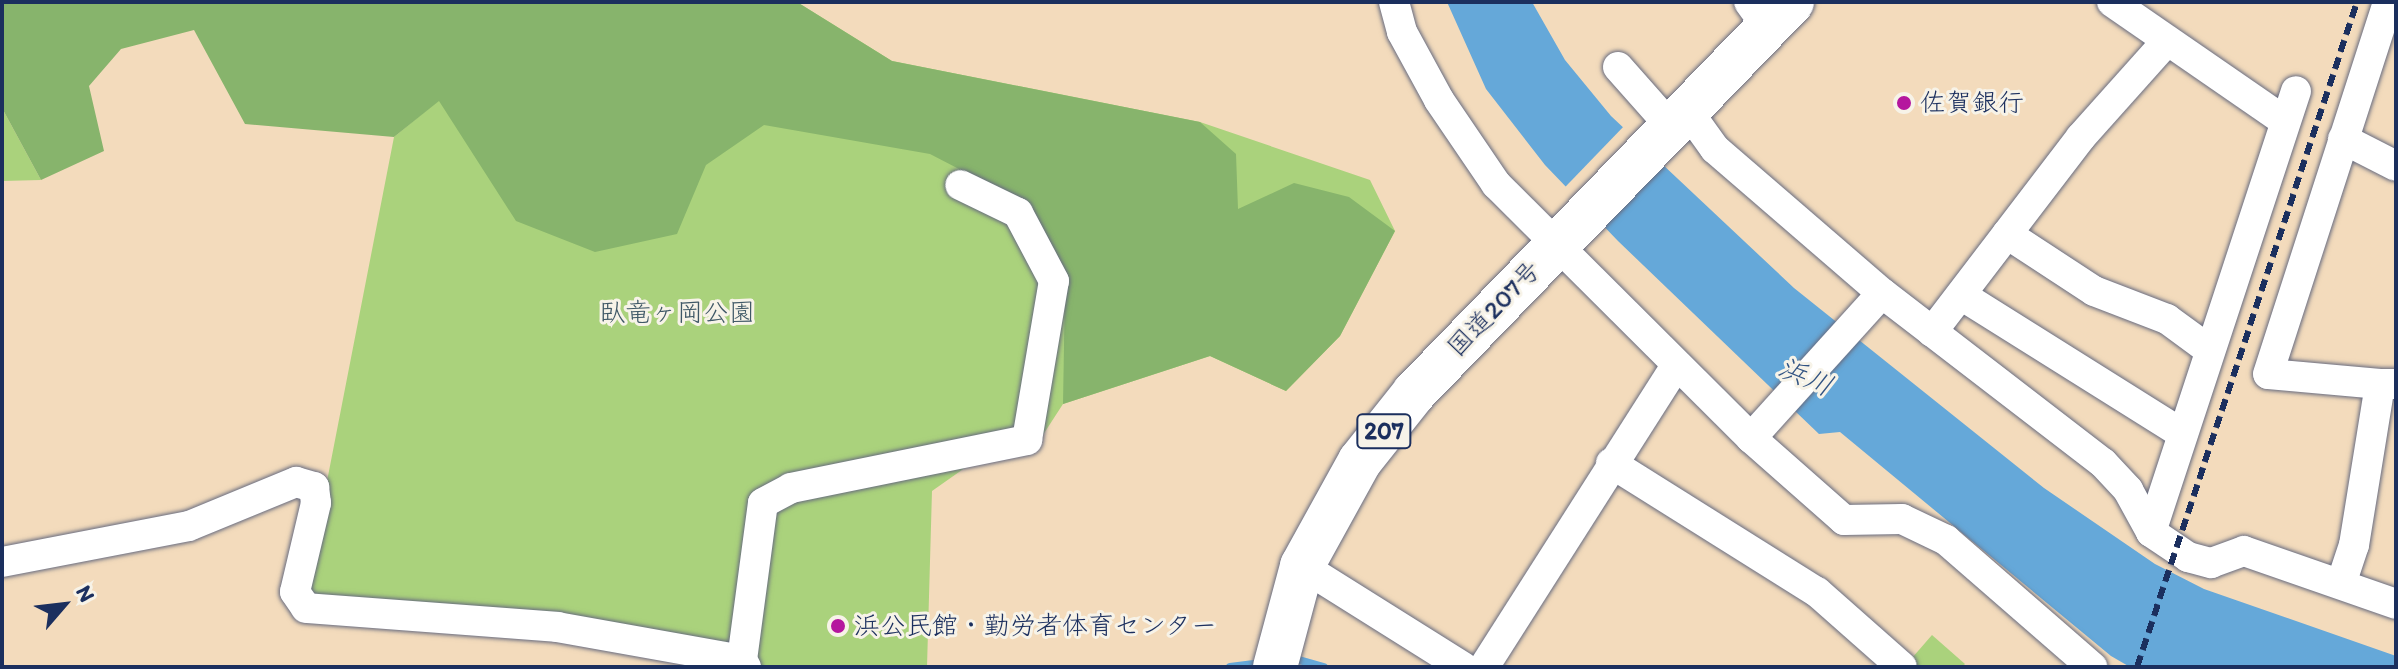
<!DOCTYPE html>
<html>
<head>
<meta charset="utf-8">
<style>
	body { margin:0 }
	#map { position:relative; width:2398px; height:669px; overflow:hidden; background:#f3dbbc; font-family:Itim,"Klee One",sans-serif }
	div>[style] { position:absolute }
	.green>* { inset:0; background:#aad27c }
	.forest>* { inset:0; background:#87b46c }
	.water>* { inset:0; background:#65a8d9 }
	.pier>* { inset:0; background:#f3dbbc; transform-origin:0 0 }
	.stream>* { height:8px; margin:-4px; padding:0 4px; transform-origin:4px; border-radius:4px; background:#65a8d9 }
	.roads { filter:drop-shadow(0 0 2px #676b7f) drop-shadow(0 0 2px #676b7f) }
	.street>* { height:30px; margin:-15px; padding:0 15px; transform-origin:15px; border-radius:15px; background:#fff }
	.highway>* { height:44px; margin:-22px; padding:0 22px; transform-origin:22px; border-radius:22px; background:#fff }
	.rail>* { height:6px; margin-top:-3px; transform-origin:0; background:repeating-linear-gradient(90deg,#1b2f5e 0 12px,transparent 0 18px) }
	.dots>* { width:22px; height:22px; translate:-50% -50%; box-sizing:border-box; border:4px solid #f7f3e8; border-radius:50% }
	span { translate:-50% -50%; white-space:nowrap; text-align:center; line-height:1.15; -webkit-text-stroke:6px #f7f3e8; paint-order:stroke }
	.shield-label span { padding:2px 6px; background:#f7f3e8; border:2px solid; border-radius:6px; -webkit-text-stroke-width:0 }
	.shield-label { font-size:24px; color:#1b2f5e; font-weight:700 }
	.poi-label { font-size:26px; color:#1b2f5e }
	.left { translate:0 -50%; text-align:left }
	.street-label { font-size:26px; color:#1b2f5e }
	.park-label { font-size:26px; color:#3f5866 }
	.water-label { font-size:28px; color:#315383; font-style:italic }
	.frame { position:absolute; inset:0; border:4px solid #1b2f5e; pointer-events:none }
	.north { position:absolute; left:24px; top:565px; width:80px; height:80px; -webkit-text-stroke:6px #f7f3e8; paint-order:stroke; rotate:62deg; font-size:22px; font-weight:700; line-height:32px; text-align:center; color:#1b2f5e }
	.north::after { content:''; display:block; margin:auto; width:28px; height:36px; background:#1b2f5e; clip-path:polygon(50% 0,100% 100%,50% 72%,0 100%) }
</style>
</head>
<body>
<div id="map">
	<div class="green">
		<i style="clip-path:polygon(797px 2px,892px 61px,1200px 122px,1370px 180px,1395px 231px,1340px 336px,1286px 391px,1210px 356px,1063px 404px,1039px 441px,969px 465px,932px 491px,927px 667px,765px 667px,728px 647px,319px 600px,307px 584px,394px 137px,439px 100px)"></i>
		<i style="clip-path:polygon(2px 108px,41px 180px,2px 181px)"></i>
		<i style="clip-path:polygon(1932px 635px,1965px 664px,1962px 667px,1905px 666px)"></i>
	</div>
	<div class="forest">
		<i style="clip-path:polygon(2px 2px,797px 2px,892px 61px,1200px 122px,1236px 154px,1238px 209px,1294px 183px,1349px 197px,1395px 231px,1340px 336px,1286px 391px,1210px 356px,1063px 404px,1065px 286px,1015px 198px,930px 154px,764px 125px,706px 165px,677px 234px,595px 252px,516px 221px,439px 101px,394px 137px,245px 124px,194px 30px,121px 49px,89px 86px,104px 151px,41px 180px,2px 108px)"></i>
	</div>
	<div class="water">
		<i style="clip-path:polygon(1447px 2px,1532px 2px,1565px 60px,1611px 116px,1794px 288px,2044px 488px,2155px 564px,2204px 589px,2396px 656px,2396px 667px,2130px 667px,2111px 656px,1840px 432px,1819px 434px,1618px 241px,1545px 165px,1486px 89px)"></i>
	</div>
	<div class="pier">
		<i style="left:1626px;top:124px;width:53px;height:91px;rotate:44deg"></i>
	</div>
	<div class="stream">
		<i style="left:1292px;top:658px;width:33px;rotate:16deg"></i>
		<i style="left:1230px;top:667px;width:24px;rotate:-7deg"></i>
	</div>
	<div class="roads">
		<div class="street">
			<i style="left:1394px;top:2px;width:31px;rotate:75deg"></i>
			<i style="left:1402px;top:32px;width:77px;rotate:61.4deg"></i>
			<i style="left:1439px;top:100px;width:102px;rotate:55.8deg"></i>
			<i style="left:1496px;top:184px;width:360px;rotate:44.9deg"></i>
			<i style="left:1751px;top:438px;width:124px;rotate:41.4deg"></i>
			<i style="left:1844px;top:520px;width:58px;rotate:-1deg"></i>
			<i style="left:1902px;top:519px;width:49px;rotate:25.5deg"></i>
			<i style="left:1946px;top:540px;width:194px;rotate:41deg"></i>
			<i style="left:1749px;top:2px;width:31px;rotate:54deg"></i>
			<i style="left:2112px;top:2px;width:208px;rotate:34.6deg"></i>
			<i style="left:1618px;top:67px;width:80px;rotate:48.5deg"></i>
			<i style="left:1687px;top:110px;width:48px;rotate:54.3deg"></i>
			<i style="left:1715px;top:149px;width:221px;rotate:40.8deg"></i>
			<i style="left:1882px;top:293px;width:279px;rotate:37.6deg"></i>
			<i style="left:2103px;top:463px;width:37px;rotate:47deg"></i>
			<i style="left:2128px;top:490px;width:48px;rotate:61.3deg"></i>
			<i style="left:2151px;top:532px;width:45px;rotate:34deg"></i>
			<i style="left:2188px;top:557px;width:24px;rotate:15deg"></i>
			<i style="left:2211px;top:563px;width:35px;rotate:-20deg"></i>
			<i style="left:2244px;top:551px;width:161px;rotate:19.2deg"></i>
			<i style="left:2343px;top:139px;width:59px;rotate:27deg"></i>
			<i style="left:2007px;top:234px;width:104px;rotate:33.2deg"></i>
			<i style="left:2094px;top:291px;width:78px;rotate:21deg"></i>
			<i style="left:2167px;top:319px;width:51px;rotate:36.2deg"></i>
			<i style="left:1961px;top:295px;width:260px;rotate:32.1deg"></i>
			<i style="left:1932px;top:332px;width:245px;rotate:-52.6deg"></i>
			<i style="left:2081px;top:137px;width:127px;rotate:-48.2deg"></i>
			<i style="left:2380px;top:384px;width:112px;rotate:-174.9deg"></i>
			<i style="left:2268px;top:374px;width:391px;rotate:-72.1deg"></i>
			<i style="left:1751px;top:438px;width:195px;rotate:-47.9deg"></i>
			<i style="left:1611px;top:463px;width:243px;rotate:32.1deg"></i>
			<i style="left:1817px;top:592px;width:113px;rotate:41.4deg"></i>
			<i style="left:2151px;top:532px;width:464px;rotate:-71.8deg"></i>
			<i style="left:2px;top:562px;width:190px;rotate:-10.9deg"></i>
			<i style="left:189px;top:526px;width:116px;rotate:-22.4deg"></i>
			<i style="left:296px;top:482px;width:19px;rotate:16deg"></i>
			<i style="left:314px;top:487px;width:16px;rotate:83deg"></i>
			<i style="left:316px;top:503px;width:91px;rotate:103.3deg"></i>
			<i style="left:295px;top:592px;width:19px;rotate:55deg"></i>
			<i style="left:306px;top:608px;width:252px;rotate:4.3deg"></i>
			<i style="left:557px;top:627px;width:188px;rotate:10.1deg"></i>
			<i style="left:1302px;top:566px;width:190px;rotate:32.1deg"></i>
			<i style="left:2341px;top:584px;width:41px;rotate:-71.6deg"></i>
			<i style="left:2354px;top:545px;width:163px;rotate:-80.8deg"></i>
			<i style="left:2380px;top:384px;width:16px"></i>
			<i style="left:746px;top:667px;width:8px;rotate:-120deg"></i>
			<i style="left:742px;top:660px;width:158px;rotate:-82.4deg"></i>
			<i style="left:763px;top:503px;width:32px;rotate:-28deg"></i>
			<i style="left:791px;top:488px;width:241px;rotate:-11.5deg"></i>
			<i style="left:1027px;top:440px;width:161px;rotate:-80.4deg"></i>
			<i style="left:1054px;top:281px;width:77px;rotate:-117.9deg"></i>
			<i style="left:1018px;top:213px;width:64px;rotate:-154.2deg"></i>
			<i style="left:1484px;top:667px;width:357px;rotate:-57.5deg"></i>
		</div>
		<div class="highway">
			<i style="left:1275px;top:667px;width:105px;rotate:-75deg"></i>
			<i style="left:1302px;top:566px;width:120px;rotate:-61.1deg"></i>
			<i style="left:1360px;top:461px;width:87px;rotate:-51.5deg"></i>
			<i style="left:1414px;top:393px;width:544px;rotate:-45.97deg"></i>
		</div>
	</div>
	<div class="rail">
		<i style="left:2137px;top:667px;width:700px;rotate:-71.69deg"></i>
	</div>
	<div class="dots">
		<i style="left:1904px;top:103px;background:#b5179e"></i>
		<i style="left:838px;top:626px;background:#b5179e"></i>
	</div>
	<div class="shield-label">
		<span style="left:1384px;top:431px">207</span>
	</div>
	<div class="poi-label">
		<span class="left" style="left:1920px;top:103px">佐賀銀行</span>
		<span class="left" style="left:854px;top:626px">浜公民館・勤労者体育センター</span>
	</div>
	<div class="street-label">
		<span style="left:1494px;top:309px;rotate:-46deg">国道207号</span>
	</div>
	<div class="park-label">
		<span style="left:677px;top:313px">臥竜ヶ岡公園</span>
	</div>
	<div class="water-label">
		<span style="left:1806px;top:376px;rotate:24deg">浜川</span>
	</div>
	<div class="frame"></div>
	<div class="north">N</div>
</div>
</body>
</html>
